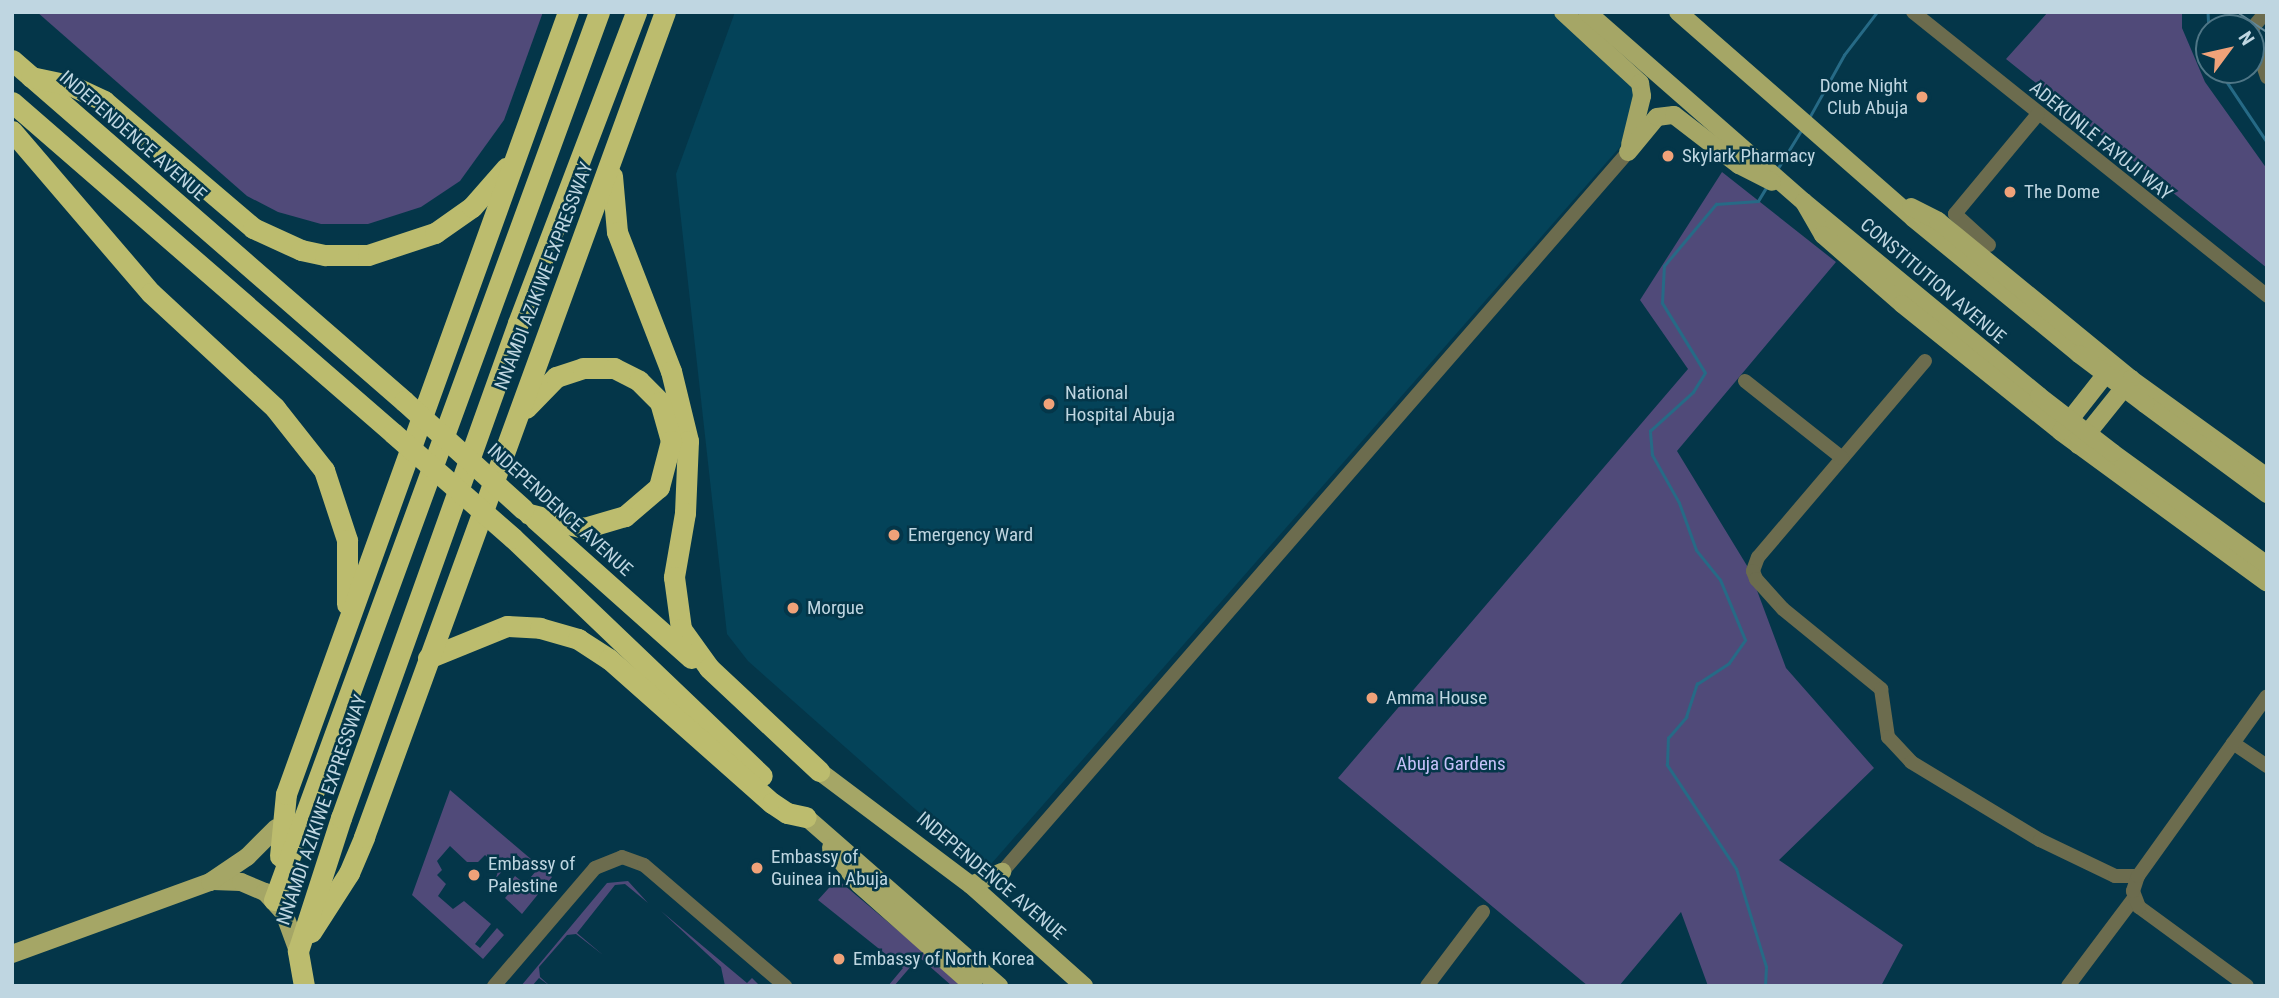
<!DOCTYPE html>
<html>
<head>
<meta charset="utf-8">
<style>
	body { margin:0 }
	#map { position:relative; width:2279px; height:998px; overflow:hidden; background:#043649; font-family:"Roboto Condensed",sans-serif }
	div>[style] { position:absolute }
	.built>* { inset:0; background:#044359 }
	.green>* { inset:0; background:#504a79 }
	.stream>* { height:2.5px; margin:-1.25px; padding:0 1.25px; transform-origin:1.25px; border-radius:1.25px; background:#266a86 }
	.minor>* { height:14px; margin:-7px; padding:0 7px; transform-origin:7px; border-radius:7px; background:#6c6c4e }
	.major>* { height:18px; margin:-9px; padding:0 9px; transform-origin:9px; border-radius:9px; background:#a5a666 }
	.highway>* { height:21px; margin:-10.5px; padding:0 10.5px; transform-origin:10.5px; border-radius:10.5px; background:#bcbc6e }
	.tram>* { height:2px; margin:-1px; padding:0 1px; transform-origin:1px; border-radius:1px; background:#648897 }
	.major-bridge>* { height:18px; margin:-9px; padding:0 9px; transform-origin:9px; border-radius:9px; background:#a5a666 }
	.highway-bridge>* { height:21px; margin:-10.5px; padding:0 10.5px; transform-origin:10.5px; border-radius:10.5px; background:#bcbc6e }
	.dots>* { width:19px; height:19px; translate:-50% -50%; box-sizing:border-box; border:4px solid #043649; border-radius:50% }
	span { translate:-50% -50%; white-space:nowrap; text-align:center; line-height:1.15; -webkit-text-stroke:5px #043649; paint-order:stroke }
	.poi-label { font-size:19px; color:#bfd6e1 }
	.right { translate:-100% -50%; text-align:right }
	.left { translate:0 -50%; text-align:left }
	.street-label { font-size:19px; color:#bfd6e1 }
	.park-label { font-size:19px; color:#c5c0f8 }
	.frame { position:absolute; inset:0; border:14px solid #bfd6e1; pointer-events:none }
	.north { position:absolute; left:2195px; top:14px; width:70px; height:70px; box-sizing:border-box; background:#043649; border:2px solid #4f7686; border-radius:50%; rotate:57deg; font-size:19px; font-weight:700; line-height:28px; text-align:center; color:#bfd6e1 }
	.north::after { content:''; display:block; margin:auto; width:24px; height:32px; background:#f0a279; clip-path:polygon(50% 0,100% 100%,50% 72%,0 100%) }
</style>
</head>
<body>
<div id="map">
	<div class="built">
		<i style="clip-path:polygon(735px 12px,1551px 12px,1637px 87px,1620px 147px,985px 871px,748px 661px,727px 634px,676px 174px)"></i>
	</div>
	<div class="green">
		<i style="clip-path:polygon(37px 12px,543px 12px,504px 120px,460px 181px,421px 207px,368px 224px,321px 224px,278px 212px,247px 196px)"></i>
		<i style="clip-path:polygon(2048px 12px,2182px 12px,2182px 28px,2205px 82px,2267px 169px,2267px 268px,2006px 59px)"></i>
		<i style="clip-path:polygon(1722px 172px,1836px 262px,1677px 451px,1749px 569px,1786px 668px,1874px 768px,1779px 860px,1903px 945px,1881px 986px,1708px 986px,1681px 912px,1619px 986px,1588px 986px,1338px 778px,1688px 369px,1640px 300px)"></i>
		<i style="clip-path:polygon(450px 790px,552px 877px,522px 914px,505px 898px,517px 884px,512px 880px,515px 876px,525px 884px,536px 871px,517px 855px,496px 878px,499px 868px,485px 855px,478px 862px,467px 862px,450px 846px,437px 861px,442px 870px,437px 875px,446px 884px,438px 896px,453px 909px,464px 901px,491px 924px,475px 944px,480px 948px,497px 928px,504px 935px,483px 959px,412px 895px)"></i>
		<i style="clip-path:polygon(837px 879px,920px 949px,961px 986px,952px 986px,919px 957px,894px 986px,888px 986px,903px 968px,818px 900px)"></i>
		<i style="clip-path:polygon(628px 881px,648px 903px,625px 884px,615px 885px,577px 933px,603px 955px,576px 934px,567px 935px,539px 967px,540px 977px,550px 986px,539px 978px,532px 986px,521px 986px,607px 883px)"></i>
		<i style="clip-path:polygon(661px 911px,747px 983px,752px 978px,760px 986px,725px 986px,721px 967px)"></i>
	</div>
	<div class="stream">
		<i style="left:2208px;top:12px;width:18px;rotate:87deg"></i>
		<i style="left:2219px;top:70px;width:87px;rotate:56.3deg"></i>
		<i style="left:1809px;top:118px;width:72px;rotate:-60.9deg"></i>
		<i style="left:1844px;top:55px;width:54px;rotate:-52.5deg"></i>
		<i style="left:1778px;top:168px;width:46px;rotate:-58.4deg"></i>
		<i style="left:1765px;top:986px;width:19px;rotate:-87deg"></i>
		<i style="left:1766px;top:967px;width:102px;rotate:-107deg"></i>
		<i style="left:1736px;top:869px;width:125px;rotate:-123.6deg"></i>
		<i style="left:1667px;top:765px;width:27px;rotate:-88deg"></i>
		<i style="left:1668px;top:738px;width:28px;rotate:-49deg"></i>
		<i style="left:1686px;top:717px;width:35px;rotate:-72deg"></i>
		<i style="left:1697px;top:684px;width:38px;rotate:-33deg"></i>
		<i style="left:1729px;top:663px;width:28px;rotate:-55deg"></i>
		<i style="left:1745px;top:640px;width:65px;rotate:-112.6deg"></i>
		<i style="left:1720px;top:580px;width:38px;rotate:-129deg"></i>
		<i style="left:1696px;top:550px;width:50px;rotate:-109.9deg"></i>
		<i style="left:1679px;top:503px;width:55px;rotate:-119.4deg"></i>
		<i style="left:1652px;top:455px;width:24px;rotate:-95deg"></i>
		<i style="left:1650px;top:431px;width:58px;rotate:-42.2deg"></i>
		<i style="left:1693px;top:392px;width:22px;rotate:-58deg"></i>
		<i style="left:1705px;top:373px;width:82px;rotate:-121.6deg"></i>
		<i style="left:1662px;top:303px;width:37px;rotate:-87deg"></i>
		<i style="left:1664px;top:266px;width:81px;rotate:-50deg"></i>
		<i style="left:1716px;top:204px;width:42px;rotate:-4.1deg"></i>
		<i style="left:1758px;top:201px;width:17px;rotate:-59deg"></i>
	</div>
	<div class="minor">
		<i style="left:1913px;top:12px;width:454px;rotate:38.7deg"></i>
		<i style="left:2266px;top:12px;width:23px;rotate:130deg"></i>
		<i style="left:2251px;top:30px;width:50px;rotate:71.2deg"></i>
		<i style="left:1989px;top:245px;width:46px;rotate:-137.6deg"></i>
		<i style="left:1955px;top:214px;width:130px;rotate:-50.3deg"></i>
		<i style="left:1925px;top:361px;width:257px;rotate:130.4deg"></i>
		<i style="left:1758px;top:557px;width:15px;rotate:110deg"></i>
		<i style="left:1753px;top:571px;width:9px;rotate:69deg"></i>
		<i style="left:1756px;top:579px;width:40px;rotate:48deg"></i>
		<i style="left:1783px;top:609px;width:127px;rotate:39.2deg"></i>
		<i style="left:1881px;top:689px;width:49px;rotate:81.7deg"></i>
		<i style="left:1888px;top:737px;width:34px;rotate:47deg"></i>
		<i style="left:1911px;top:762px;width:151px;rotate:31.2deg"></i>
		<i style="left:2040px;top:840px;width:83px;rotate:25.6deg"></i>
		<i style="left:2115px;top:876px;width:23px"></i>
		<i style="left:1745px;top:381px;width:124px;rotate:38.4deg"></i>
		<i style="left:2233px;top:743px;width:41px;rotate:34.1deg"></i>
		<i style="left:1002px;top:872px;width:954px;rotate:-48.99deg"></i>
		<i style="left:494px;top:986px;width:155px;rotate:-49.4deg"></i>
		<i style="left:595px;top:868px;width:29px;rotate:-22deg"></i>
		<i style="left:622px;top:857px;width:23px;rotate:20deg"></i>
		<i style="left:644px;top:865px;width:186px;rotate:40.6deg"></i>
		<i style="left:1427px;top:986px;width:93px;rotate:-52.9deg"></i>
		<i style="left:2068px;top:986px;width:110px;rotate:-53.1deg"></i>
		<i style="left:2247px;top:986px;width:134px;rotate:-143.8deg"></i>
		<i style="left:2139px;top:907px;width:17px;rotate:-111deg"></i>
		<i style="left:2133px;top:891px;width:16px;rotate:-72deg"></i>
		<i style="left:2138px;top:876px;width:221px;rotate:-54.4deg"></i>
	</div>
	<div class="major">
		<i style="left:1563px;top:12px;width:105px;rotate:42.7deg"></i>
		<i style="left:1640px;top:83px;width:13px;rotate:81deg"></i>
		<i style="left:1642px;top:96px;width:50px;rotate:103.8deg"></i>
		<i style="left:1587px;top:12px;width:288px;rotate:41.2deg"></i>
		<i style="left:1804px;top:202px;width:305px;rotate:39.5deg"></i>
		<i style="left:1678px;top:12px;width:313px;rotate:41.2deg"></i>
		<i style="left:1913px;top:218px;width:215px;rotate:39.3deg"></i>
		<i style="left:1628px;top:152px;width:45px;rotate:-50.4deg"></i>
		<i style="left:1657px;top:117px;width:17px;rotate:-7deg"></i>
		<i style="left:1674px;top:115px;width:82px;rotate:37.6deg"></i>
		<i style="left:1739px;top:165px;width:37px;rotate:27deg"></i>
		<i style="left:1804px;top:202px;width:38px;rotate:60deg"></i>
		<i style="left:1823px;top:235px;width:105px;rotate:41.1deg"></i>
		<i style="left:1902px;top:304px;width:204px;rotate:38.8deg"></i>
		<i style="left:2061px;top:432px;width:255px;rotate:36.2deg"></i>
		<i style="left:1911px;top:207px;width:30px;rotate:27deg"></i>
		<i style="left:1938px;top:221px;width:249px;rotate:39.3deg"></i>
		<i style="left:2131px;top:379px;width:168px;rotate:35.8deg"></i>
		<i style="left:2145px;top:404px;width:152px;rotate:36.4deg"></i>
		<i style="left:2061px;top:431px;width:84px;rotate:-51.8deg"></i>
		<i style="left:2078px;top:445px;width:85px;rotate:-51.2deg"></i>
		<i style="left:2113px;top:453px;width:190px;rotate:36deg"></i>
		<i style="left:819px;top:771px;width:190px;rotate:36.9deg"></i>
		<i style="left:971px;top:885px;width:152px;rotate:41.8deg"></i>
		<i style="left:806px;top:817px;width:257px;rotate:41.2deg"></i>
		<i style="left:831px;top:848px;width:46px;rotate:52.1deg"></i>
		<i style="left:859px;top:884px;width:154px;rotate:41.6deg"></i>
		<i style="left:213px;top:881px;width:28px;rotate:2deg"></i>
		<i style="left:241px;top:882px;width:26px;rotate:23deg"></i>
		<i style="left:265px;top:892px;width:28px;rotate:48deg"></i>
		<i style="left:284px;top:913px;width:40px;rotate:69.8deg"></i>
		<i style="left:971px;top:885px;width:34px;rotate:-23deg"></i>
		<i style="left:12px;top:954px;width:211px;rotate:-20deg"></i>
		<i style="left:210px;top:882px;width:45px;rotate:-34deg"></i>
		<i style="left:247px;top:857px;width:41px;rotate:-45deg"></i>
	</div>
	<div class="highway">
		<i style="left:12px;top:60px;width:520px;rotate:41.02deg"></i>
		<i style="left:31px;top:77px;width:40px;rotate:12deg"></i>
		<i style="left:70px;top:85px;width:38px;rotate:25deg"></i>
		<i style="left:104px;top:101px;width:196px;rotate:40.4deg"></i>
		<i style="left:253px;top:228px;width:53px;rotate:24.6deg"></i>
		<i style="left:301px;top:250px;width:25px;rotate:12deg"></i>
		<i style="left:325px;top:255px;width:43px"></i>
		<i style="left:368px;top:255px;width:71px;rotate:-18.2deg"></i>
		<i style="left:435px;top:233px;width:45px;rotate:-35.1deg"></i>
		<i style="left:472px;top:207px;width:52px;rotate:-48.9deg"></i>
		<i style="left:12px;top:102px;width:505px;rotate:40.98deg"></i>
		<i style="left:12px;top:131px;width:213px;rotate:49.4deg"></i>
		<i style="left:151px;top:293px;width:169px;rotate:42.8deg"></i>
		<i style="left:275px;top:408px;width:79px;rotate:51.7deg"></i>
		<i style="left:324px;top:470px;width:74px;rotate:71.8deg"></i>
		<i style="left:347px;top:540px;width:64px;rotate:90deg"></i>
		<i style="left:612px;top:176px;width:56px;rotate:84.9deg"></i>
		<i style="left:617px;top:232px;width:149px;rotate:68.8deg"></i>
		<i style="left:671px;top:371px;width:72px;rotate:76.3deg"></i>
		<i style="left:688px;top:441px;width:72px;rotate:92.4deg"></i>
		<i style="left:685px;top:513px;width:65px;rotate:99.8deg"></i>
		<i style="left:674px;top:577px;width:52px;rotate:82.3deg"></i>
		<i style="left:681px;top:629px;width:48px;rotate:54.3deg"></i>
		<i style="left:709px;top:668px;width:151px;rotate:43.1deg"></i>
		<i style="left:526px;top:408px;width:43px;rotate:-45.9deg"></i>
		<i style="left:556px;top:377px;width:28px;rotate:-18deg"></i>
		<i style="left:583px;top:368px;width:31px"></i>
		<i style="left:614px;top:368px;width:28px;rotate:27deg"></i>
		<i style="left:639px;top:381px;width:30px;rotate:45deg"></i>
		<i style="left:660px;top:402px;width:41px;rotate:74.2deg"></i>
		<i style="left:671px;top:441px;width:48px;rotate:104.6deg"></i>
		<i style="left:659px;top:487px;width:45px;rotate:139.5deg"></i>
		<i style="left:625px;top:516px;width:43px;rotate:163.7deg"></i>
		<i style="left:584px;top:528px;width:57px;rotate:-165.7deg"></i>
		<i style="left:535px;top:519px;width:209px;rotate:41.7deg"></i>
		<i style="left:513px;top:538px;width:344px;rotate:43.7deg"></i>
		<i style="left:428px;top:658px;width:85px;rotate:-22.1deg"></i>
		<i style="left:507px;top:626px;width:33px;rotate:3deg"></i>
		<i style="left:540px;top:628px;width:40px;rotate:16deg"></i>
		<i style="left:578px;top:639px;width:37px;rotate:33deg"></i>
		<i style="left:609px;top:659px;width:217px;rotate:41.5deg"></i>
		<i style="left:772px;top:803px;width:18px;rotate:34deg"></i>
		<i style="left:787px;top:813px;width:19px;rotate:12deg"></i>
		<i style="left:280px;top:856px;width:62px;rotate:-84.5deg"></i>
		<i style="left:286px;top:794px;width:831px;rotate:-70.17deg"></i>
		<i style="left:274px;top:900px;width:946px;rotate:-69.9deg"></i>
		<i style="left:311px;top:932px;width:70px;rotate:-57.2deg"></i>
		<i style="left:349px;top:873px;width:39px;rotate:-67deg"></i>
		<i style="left:364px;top:837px;width:878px;rotate:-69.96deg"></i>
		<i style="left:304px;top:986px;width:36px;rotate:-100deg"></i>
		<i style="left:298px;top:951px;width:140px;rotate:-72.1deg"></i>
		<i style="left:341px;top:818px;width:526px;rotate:-70.32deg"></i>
		<i style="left:518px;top:323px;width:333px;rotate:-69.2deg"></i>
	</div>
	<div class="tram">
		<i style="left:2237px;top:12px;width:36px;rotate:34deg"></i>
	</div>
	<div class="major-bridge">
		<i style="left:2079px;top:354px;width:83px;rotate:37.1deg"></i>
		<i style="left:2039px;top:396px;width:93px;rotate:37.6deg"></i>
	</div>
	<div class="highway-bridge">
		<i style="left:404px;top:401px;width:161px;rotate:42.2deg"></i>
		<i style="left:393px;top:433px;width:159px;rotate:41.2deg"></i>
	</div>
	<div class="dots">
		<i style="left:1922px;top:97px;background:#f0a279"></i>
		<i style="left:1668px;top:156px;background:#f0a279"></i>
		<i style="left:2010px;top:192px;background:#f0a279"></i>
		<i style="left:1049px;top:404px;background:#f0a279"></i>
		<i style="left:894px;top:535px;background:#f0a279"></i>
		<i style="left:793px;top:608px;background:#f0a279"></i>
		<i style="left:1372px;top:698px;background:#f0a279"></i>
		<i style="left:757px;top:868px;background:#f0a279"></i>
		<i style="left:474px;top:875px;background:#f0a279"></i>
		<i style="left:839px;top:959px;background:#f0a279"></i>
	</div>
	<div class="poi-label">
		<span class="right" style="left:1908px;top:97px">Dome Night<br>Club Abuja</span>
		<span class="left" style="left:1682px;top:156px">Skylark Pharmacy</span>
		<span class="left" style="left:2024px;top:192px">The Dome</span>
		<span class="left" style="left:1065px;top:404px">National<br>Hospital Abuja</span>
		<span class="left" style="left:908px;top:535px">Emergency Ward</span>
		<span class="left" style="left:807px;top:608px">Morgue</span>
		<span class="left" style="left:1386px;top:698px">Amma House</span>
		<span class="left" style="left:771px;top:868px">Embassy of<br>Guinea in Abuja</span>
		<span class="left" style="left:488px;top:875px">Embassy of<br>Palestine</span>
		<span class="left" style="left:853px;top:959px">Embassy of North Korea</span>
	</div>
	<div class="street-label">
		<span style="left:133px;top:136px;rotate:41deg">INDEPENDENCE AVENUE</span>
		<span style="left:2101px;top:141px;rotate:39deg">ADEKUNLE FAYUJI WAY</span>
		<span style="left:544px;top:276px;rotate:-69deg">NNAMDI AZIKIWE EXPRESSWAY</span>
		<span style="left:1933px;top:281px;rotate:40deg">CONSTITUTION AVENUE</span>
		<span style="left:560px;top:510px;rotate:42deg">INDEPENDENCE AVENUE</span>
		<span style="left:322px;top:810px;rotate:-71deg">NNAMDI AZIKIWE EXPRESSWAY</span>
		<span style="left:991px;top:876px;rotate:40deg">INDEPENDENCE AVENUE</span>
	</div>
	<div class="park-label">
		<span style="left:1451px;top:764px">Abuja Gardens</span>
	</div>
	<div class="frame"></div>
	<div class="north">N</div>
</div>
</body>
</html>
